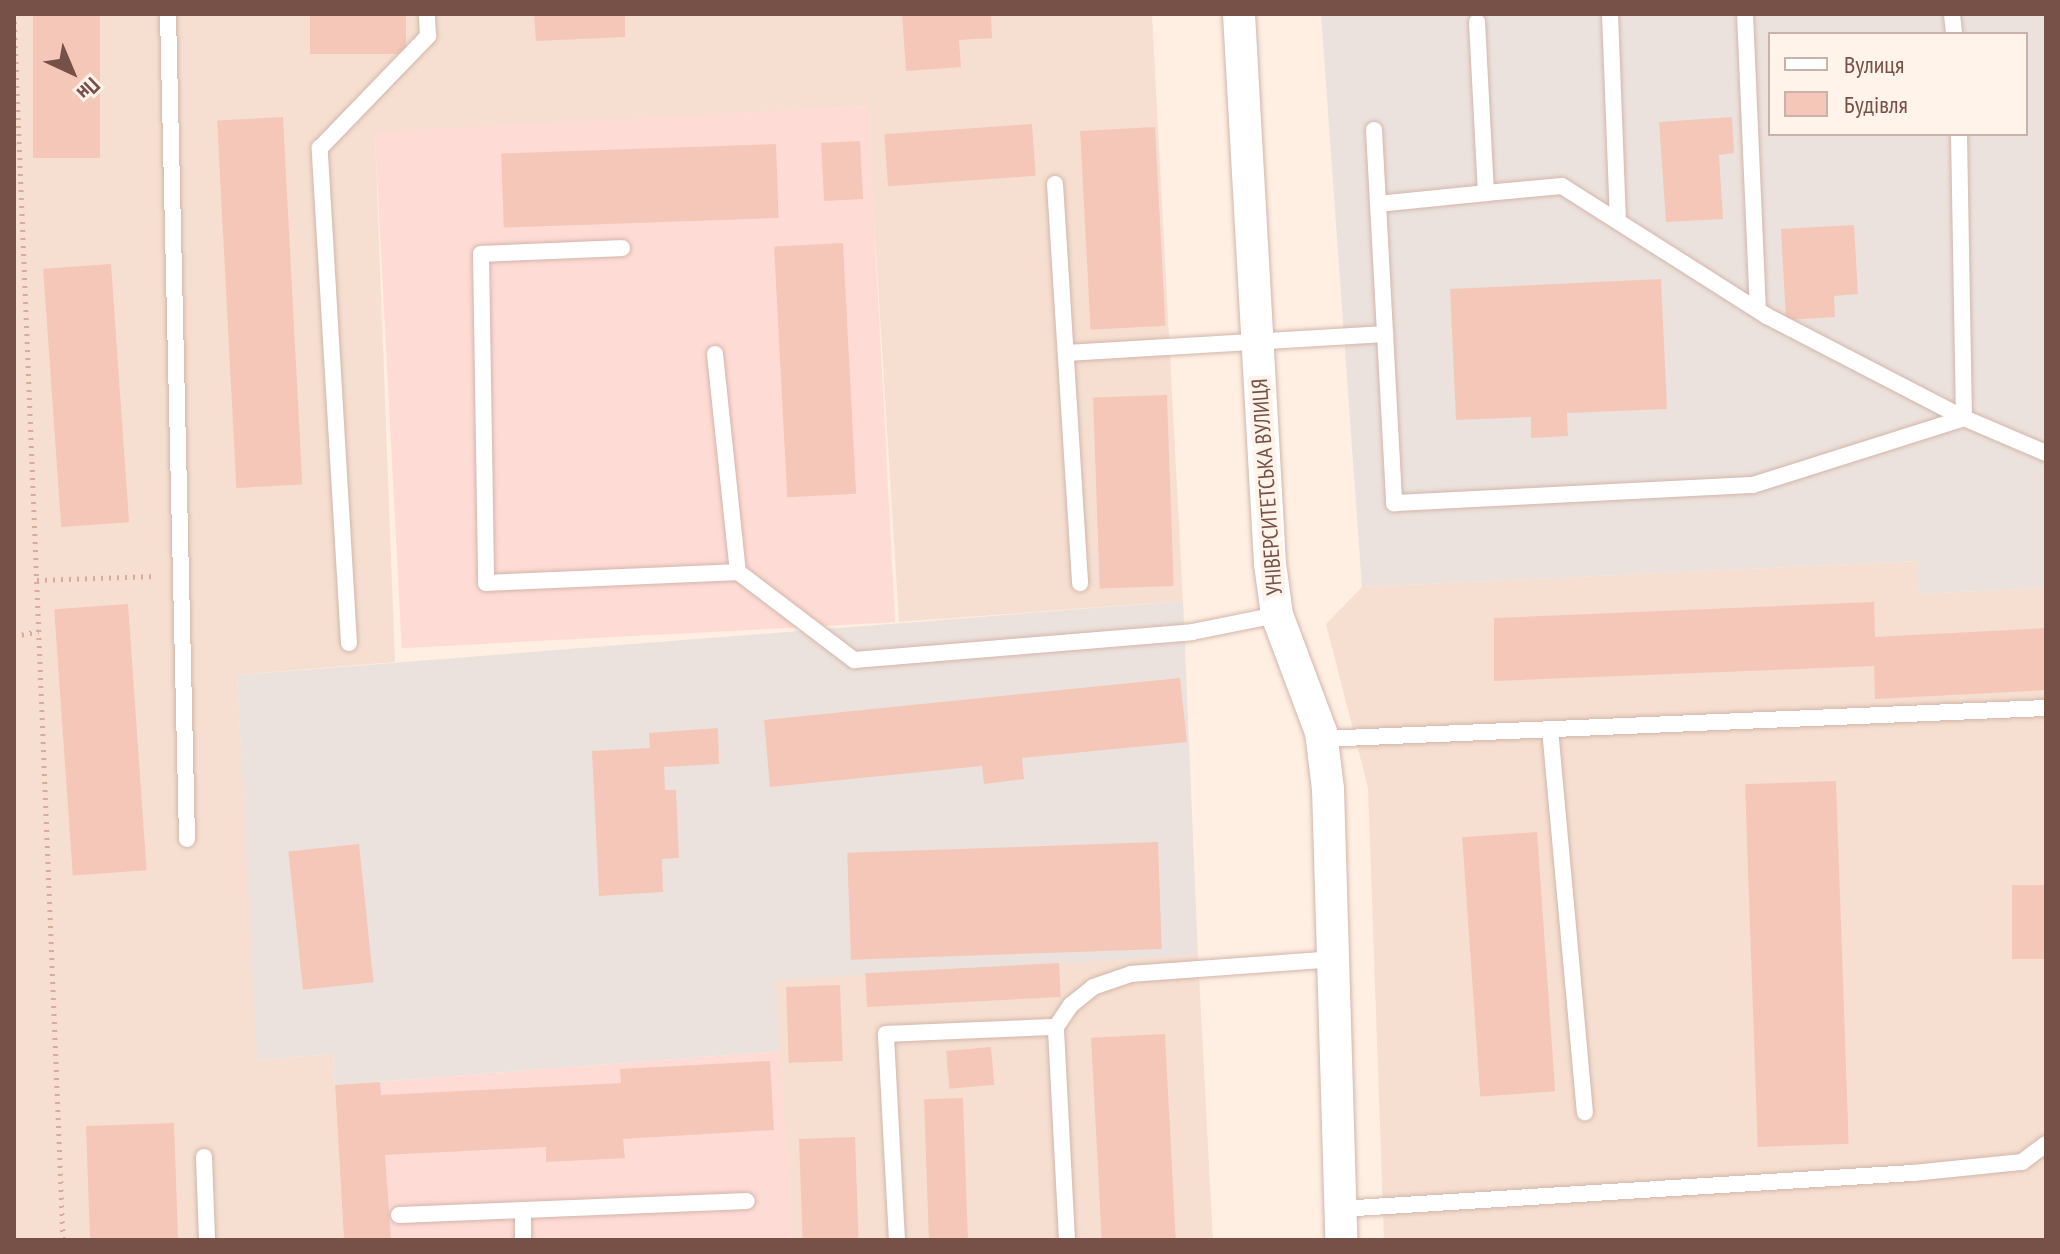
<!DOCTYPE html>
<html>
<head>
<meta charset="utf-8">
<style>
	body { margin:0 }
	#map { position:relative; width:2060px; height:1254px; overflow:hidden; background:#feefe2; font-family:"PT Sans Narrow",sans-serif }
	div>[style] { position:absolute }
	.residential>* { inset:0; background:#f6dfd0; transform-origin:0 0 }
	.commercial>* { inset:0; background:#ffdbd5; transform-origin:0 0 }
	.industrial>* { inset:0; background:#ece2dd }
	.building>* { inset:0; background:#f5c7b8; transform-origin:0 0 }
	.path>* { height:5px; margin-top:-2.5px; transform-origin:0; background:repeating-linear-gradient(90deg,#daaa9b 0 2px,transparent 0 8px) }
	.roads { filter:drop-shadow(0 0 2px #d2b6ab) drop-shadow(0 0 2px #d2b6ab) }
	.service>* { height:16px; margin:-8px; padding:0 8px; transform-origin:8px; border-radius:8px; background:#fff }
	.minor>* { height:32px; margin:-16px; padding:0 16px; transform-origin:16px; border-radius:16px; background:#fff }
	span { translate:-50% -50%; white-space:nowrap; text-align:center; line-height:1.15; -webkit-text-stroke:8px #fff3ea; paint-order:stroke }
	.street-label { font-size:22px; color:#775147 }
	.frame { position:absolute; inset:0; border:16px solid #775147; pointer-events:none }
	.legend { position:absolute; left:1768px; top:32px; width:260px; height:104px; box-sizing:border-box; background:#fff3ea; border:2px solid #c9b2a9; margin:0; padding:10px 14px; list-style:none; font-size:24px; color:#775147 }
	.legend li { display:flex; align-items:center; gap:16px; height:40px }
	.legend b { width:40px; border:2px solid #c9b2a9 }
	.north { position:absolute; left:32px; top:32px; width:80px; height:80px; -webkit-text-stroke:6px #fff3ea; paint-order:stroke; rotate:136deg; font-size:22px; font-weight:700; line-height:32px; text-align:center; color:#775147 }
	.north::after { content:''; display:block; margin:auto; width:28px; height:36px; background:#775147; clip-path:polygon(50% 0,100% 100%,50% 72%,0 100%) }
</style>
</head>
<body>
<div id="map">
	<div class="residential">
		<i style="clip-path:polygon(14px 14px,1152px 14px,1183px 601px,899px 622px,867px 106px,375px 134px,395px 662px,237px 675px,258px 1060px,333px 1054px,344px 1240px,14px 1240px)"></i>
		<i style="clip-path:polygon(1920px 561px,1917px 594px,2046px 588px,2046px 1240px,1384px 1240px,1368px 788px,1326px 624px,1362px 587px)"></i>
		<i style="left:1198px;top:955px;width:285px;height:423px;rotate:87deg"></i>
	</div>
	<div class="commercial">
		<i style="left:868px;top:106px;width:517px;height:494px;rotate:87deg"></i>
		<i style="clip-path:polygon(780px 1051px,793px 1240px,344px 1240px,335px 1085px)"></i>
	</div>
	<div class="industrial">
		<i style="clip-path:polygon(evenodd,1321px 14px,2046px 14px,2046px 588px,1917px 594px,1919px 561px,1362px 587px,1321px 14px,1770px 34px,2026px 34px,2026px 134px,1770px 134px,1770px 34px)"></i>
		<i style="clip-path:polygon(1183px 601px,1198px 955px,776px 980px,780px 1051px,335px 1085px,333px 1054px,257px 1060px,237px 675px)"></i>
	</div>
	<div class="building">
		<i style="left:33px;top:14px;width:67px;height:144px"></i>
		<i style="left:310px;top:14px;width:96px;height:40px"></i>
		<i style="clip-path:polygon(534px 14px,625px 14px,625px 37px,536px 41px)"></i>
		<i style="clip-path:polygon(902px 14px,991px 14px,992px 38px,959px 40px,961px 67px,906px 71px)"></i>
		<i style="left:283px;top:117px;width:368px;height:66px;rotate:87deg"></i>
		<i style="clip-path:polygon(1732px 117px,1734px 153px,1719px 155px,1723px 219px,1666px 222px,1659px 122px)"></i>
		<i style="left:1032px;top:124px;width:52px;height:148px;rotate:86deg"></i>
		<i style="left:1155px;top:127px;width:199px;height:75px;rotate:87deg"></i>
		<i style="left:860px;top:141px;width:58px;height:39px;rotate:87deg"></i>
		<i style="left:776px;top:144px;width:74px;height:275px;rotate:88deg"></i>
		<i style="clip-path:polygon(1854px 225px,1858px 294px,1834px 296px,1835px 317px,1786px 320px,1781px 229px)"></i>
		<i style="left:843px;top:243px;width:251px;height:69px;rotate:87deg"></i>
		<i style="left:111px;top:264px;width:259px;height:68px;rotate:86deg"></i>
		<i style="clip-path:polygon(1661px 279px,1667px 409px,1567px 413px,1568px 436px,1531px 438px,1531px 417px,1456px 420px,1450px 289px)"></i>
		<i style="left:1167px;top:395px;width:191px;height:74px;rotate:88deg"></i>
		<i style="clip-path:polygon(1874px 602px,1875px 637px,2046px 628px,2046px 690px,1875px 699px,1874px 666px,1494px 681px,1494px 618px)"></i>
		<i style="left:128px;top:604px;width:267px;height:74px;rotate:86deg"></i>
		<i style="clip-path:polygon(1180px 678px,1187px 742px,1022px 758px,1024px 779px,984px 784px,982px 766px,770px 787px,764px 720px)"></i>
		<i style="clip-path:polygon(718px 728px,719px 764px,664px 767px,665px 790px,676px 790px,679px 858px,662px 859px,663px 892px,599px 896px,592px 751px,650px 748px,649px 733px)"></i>
		<i style="left:1836px;top:781px;width:363px;height:91px;rotate:88deg"></i>
		<i style="left:1537px;top:832px;width:260px;height:75px;rotate:86deg"></i>
		<i style="left:1158px;top:842px;width:107px;height:311px;rotate:88deg"></i>
		<i style="left:359px;top:844px;width:139px;height:71px;rotate:84deg"></i>
		<i style="left:2046px;top:885px;width:74px;height:34px;rotate:90deg"></i>
		<i style="left:1059px;top:963px;width:34px;height:194px;rotate:87deg"></i>
		<i style="left:840px;top:985px;width:76px;height:54px;rotate:88deg"></i>
		<i style="left:1165px;top:1034px;width:206px;height:74px;rotate:87deg"></i>
		<i style="left:991px;top:1047px;width:38px;height:45px;rotate:85deg"></i>
		<i style="clip-path:polygon(770px 1061px,774px 1130px,623px 1139px,625px 1158px,546px 1162px,546px 1147px,385px 1155px,391px 1240px,344px 1240px,335px 1085px,380px 1082px,381px 1095px,621px 1083px,620px 1069px)"></i>
		<i style="left:963px;top:1098px;width:142px;height:39px;rotate:88deg"></i>
		<i style="left:174px;top:1123px;width:117px;height:88px;rotate:88deg"></i>
		<i style="left:855px;top:1137px;width:103px;height:56px;rotate:88deg"></i>
	</div>
	<div class="path">
		<i style="left:14px;top:14px;width:1227px;rotate:87.71deg"></i>
		<i style="left:37px;top:580px;width:119px;rotate:-1.9deg"></i>
		<i style="left:14px;top:636px;width:25px;rotate:-11deg"></i>
	</div>
	<div class="roads">
		<div class="service">
			<i style="left:168px;top:14px;width:825px;rotate:88.68deg"></i>
			<i style="left:1610px;top:14px;width:207px;rotate:87.8deg"></i>
			<i style="left:1745px;top:14px;width:296px;rotate:87.5deg"></i>
			<i style="left:1952px;top:14px;width:20px;rotate:84deg"></i>
			<i style="left:1477px;top:22px;width:171px;rotate:87deg"></i>
			<i style="left:1486px;top:193px;width:76px;rotate:-5.3deg"></i>
			<i style="left:1562px;top:186px;width:243px;rotate:32.4deg"></i>
			<i style="left:1767px;top:316px;width:222px;rotate:27.4deg"></i>
			<i style="left:1374px;top:130px;width:374px;rotate:86.9deg"></i>
			<i style="left:1394px;top:503px;width:359px;rotate:-2.9deg"></i>
			<i style="left:1753px;top:485px;width:221px;rotate:-17.6deg"></i>
			<i style="left:1959px;top:134px;width:284px;rotate:89deg"></i>
			<i style="left:1964px;top:418px;width:89px;rotate:23.1deg"></i>
			<i style="left:1055px;top:184px;width:400px;rotate:86.4deg"></i>
			<i style="left:1378px;top:204px;width:109px;rotate:-5.8deg"></i>
			<i style="left:622px;top:248px;width:141px;rotate:177.6deg"></i>
			<i style="left:481px;top:254px;width:329px;rotate:89.1deg"></i>
			<i style="left:486px;top:583px;width:252px;rotate:-2.5deg"></i>
			<i style="left:738px;top:572px;width:146px;rotate:37.2deg"></i>
			<i style="left:854px;top:660px;width:339px;rotate:-4.7deg"></i>
			<i style="left:1192px;top:632px;width:87px;rotate:-11.3deg"></i>
			<i style="left:1066px;top:353px;width:320px;rotate:-3.4deg"></i>
			<i style="left:715px;top:354px;width:219px;rotate:84deg"></i>
			<i style="left:349px;top:643px;width:496px;rotate:-93.4deg"></i>
			<i style="left:320px;top:148px;width:156px;rotate:-46deg"></i>
			<i style="left:428px;top:36px;width:22px;rotate:-93deg"></i>
			<i style="left:1550px;top:729px;width:385px;rotate:84.8deg"></i>
			<i style="left:1321px;top:739px;width:726px;rotate:-2.45deg"></i>
			<i style="left:204px;top:1157px;width:83px;rotate:87.9deg"></i>
			<i style="left:1340px;top:1209px;width:574px;rotate:-3.6deg"></i>
			<i style="left:1913px;top:1173px;width:110px;rotate:-5.8deg"></i>
			<i style="left:2022px;top:1162px;width:30px;rotate:-37deg"></i>
			<i style="left:523px;top:1210px;width:30px;rotate:90deg"></i>
			<i style="left:399px;top:1215px;width:348px;rotate:-2.3deg"></i>
			<i style="left:897px;top:1240px;width:206px;rotate:-93.1deg"></i>
			<i style="left:886px;top:1034px;width:170px;rotate:-2.4deg"></i>
			<i style="left:1067px;top:1240px;width:213px;rotate:-93deg"></i>
			<i style="left:1056px;top:1027px;width:27px;rotate:-56deg"></i>
			<i style="left:1071px;top:1005px;width:28px;rotate:-39deg"></i>
			<i style="left:1093px;top:987px;width:40px;rotate:-18.9deg"></i>
			<i style="left:1131px;top:974px;width:204px;rotate:-4.2deg"></i>
		</div>
		<div class="minor">
			<i style="left:1239px;top:14px;width:551px;rotate:86.77deg"></i>
			<i style="left:1270px;top:564px;width:51px;rotate:82.2deg"></i>
			<i style="left:1277px;top:615px;width:125px;rotate:69.4deg"></i>
			<i style="left:1321px;top:732px;width:57px;rotate:83deg"></i>
			<i style="left:1328px;top:789px;width:451px;rotate:88.3deg"></i>
		</div>
	</div>
	<div class="street-label">
		<span style="left:1267px;top:487px;rotate:-94deg">УНІВЕРСИТЕТСЬКА ВУЛИЦЯ</span>
	</div>
	<div class="frame"></div>
	<ul class="legend">
	<li><b style="height:10px;background:#fff"></b>Вулиця</li>
	<li><b style="height:22px;background:#f5c7b8"></b>Будівля</li>
	</ul>
	<div class="north">Пн</div>
</div>
</body>
</html>
